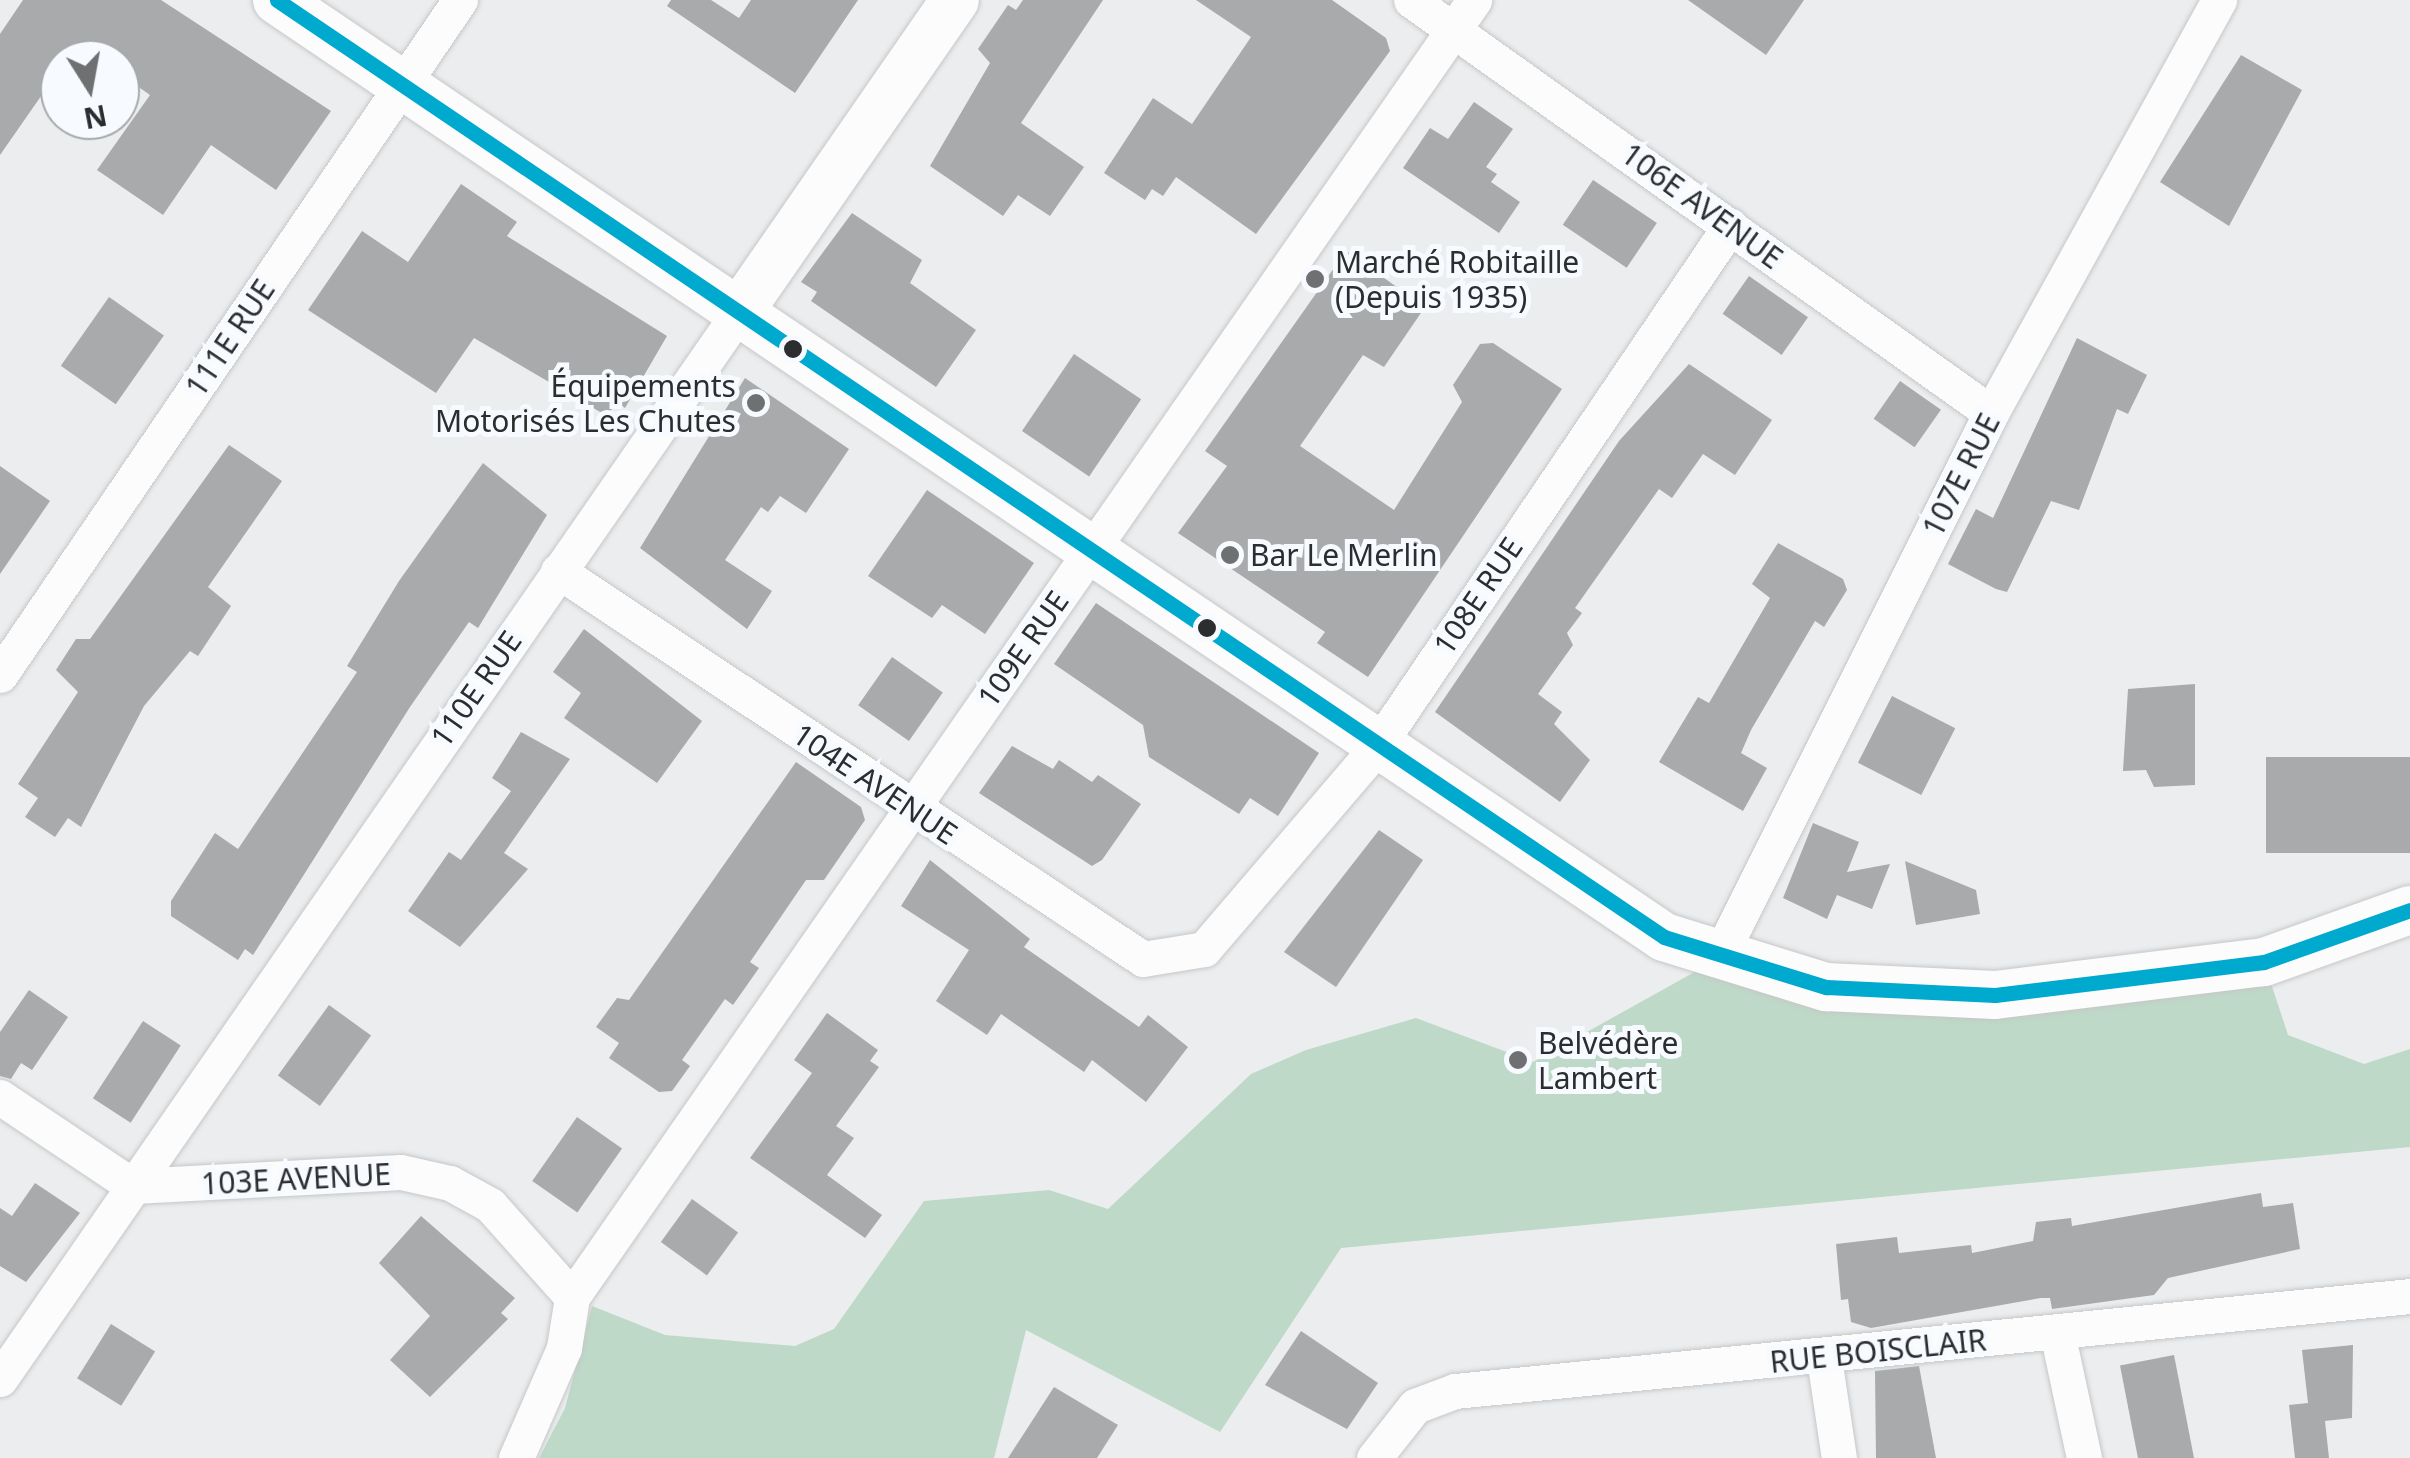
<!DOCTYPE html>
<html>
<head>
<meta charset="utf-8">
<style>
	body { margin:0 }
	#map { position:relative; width:2410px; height:1458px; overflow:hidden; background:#ebedef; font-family:"Noto Sans",sans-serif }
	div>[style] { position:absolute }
	.green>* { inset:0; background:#bed9c7 }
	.building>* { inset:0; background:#a8aaab; transform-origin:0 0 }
	.roads { filter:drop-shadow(0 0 2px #c6c7c8) drop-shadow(0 0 2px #c6c7c8) }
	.street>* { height:35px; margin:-17.5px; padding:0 17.5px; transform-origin:17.5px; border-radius:17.5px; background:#fcfcfd }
	.secondary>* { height:48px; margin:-24px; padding:0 24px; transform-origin:24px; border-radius:24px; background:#fcfcfd }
	.bus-1>* { height:15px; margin:-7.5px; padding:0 7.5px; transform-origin:7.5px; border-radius:7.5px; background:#00a9ce }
	.dots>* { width:28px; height:28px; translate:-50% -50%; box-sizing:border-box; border:5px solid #f7fafe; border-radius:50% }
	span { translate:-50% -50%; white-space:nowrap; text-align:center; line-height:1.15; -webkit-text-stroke:10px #f7fafe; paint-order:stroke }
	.street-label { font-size:30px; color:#2c2d2f }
	.poi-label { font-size:30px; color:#2c2d2f }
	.left { translate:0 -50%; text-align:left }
	.right { translate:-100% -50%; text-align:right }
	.north { position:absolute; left:40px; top:40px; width:100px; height:100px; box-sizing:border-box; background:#f7fafe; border:2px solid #a6a8ab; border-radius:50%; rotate:169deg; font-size:28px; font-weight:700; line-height:40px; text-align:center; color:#2c2d2f }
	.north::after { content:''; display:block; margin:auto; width:35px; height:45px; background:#6f7072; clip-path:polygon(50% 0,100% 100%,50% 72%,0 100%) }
</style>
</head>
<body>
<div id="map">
	<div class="green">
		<i style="clip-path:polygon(1718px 959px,1826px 987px,2264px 962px,2288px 1035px,2364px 1064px,2410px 1049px,2410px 1147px,1341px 1248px,1220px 1432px,1026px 1330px,994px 1458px,539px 1458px,565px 1408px,592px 1306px,665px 1335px,795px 1346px,834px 1329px,924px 1201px,1049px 1190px,1108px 1209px,1251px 1074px,1306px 1050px,1416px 1018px,1533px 1062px)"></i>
	</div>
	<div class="building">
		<i style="clip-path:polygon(23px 0,161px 0,331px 111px,276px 190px,211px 145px,163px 215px,97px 170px,150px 95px,120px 74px,120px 60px,78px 43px,0 155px,0 34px)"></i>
		<i style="clip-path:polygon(671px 0,711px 0,739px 18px,751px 0,858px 0,795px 93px,667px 6px)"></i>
		<i style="clip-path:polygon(1023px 0,1103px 0,1021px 123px,1084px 167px,1050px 216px,1018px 195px,1003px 216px,930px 166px,990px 63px,978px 49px,1008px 5px,1016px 10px)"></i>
		<i style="clip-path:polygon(1196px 0,1332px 0,1386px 38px,1390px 51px,1256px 234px,1176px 177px,1163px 196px,1152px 189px,1145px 200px,1104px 173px,1153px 98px,1192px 124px,1251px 37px)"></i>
		<i style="clip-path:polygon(1688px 0,1804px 0,1766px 55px)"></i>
		<i style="clip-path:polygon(2241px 55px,2302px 90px,2229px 226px,2160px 182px)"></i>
		<i style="clip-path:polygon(1474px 102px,1513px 129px,1486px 167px,1497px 174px,1491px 182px,1520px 202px,1499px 233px,1403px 168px,1430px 128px,1448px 139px)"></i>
		<i style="left:1593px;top:180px;width:77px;height:54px;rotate:34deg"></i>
		<i style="clip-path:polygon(461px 184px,517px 222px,507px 236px,667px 336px,625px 408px,617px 402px,607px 416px,474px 338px,436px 393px,308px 310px,362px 231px,408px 262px)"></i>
		<i style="clip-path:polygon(852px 213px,922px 260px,910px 283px,976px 330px,936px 387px,811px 301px,817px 292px,801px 282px)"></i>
		<i style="clip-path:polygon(1346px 251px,1425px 307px,1384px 367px,1363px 355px,1300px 446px,1394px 510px,1462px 402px,1453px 385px,1480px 344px,1493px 343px,1562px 389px,1368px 677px,1317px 643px,1325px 632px,1178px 533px,1227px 466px,1205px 451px)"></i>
		<i style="left:1749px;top:276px;width:72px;height:46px;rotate:35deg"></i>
		<i style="left:109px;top:297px;width:67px;height:84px;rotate:35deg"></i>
		<i style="clip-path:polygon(2077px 338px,2147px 375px,2128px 414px,2117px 409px,2079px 510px,2051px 501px,2007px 592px,1996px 589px,1948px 564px,1976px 509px,1993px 518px)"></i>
		<i style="left:1074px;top:354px;width:81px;height:93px;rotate:34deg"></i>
		<i style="clip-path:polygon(1689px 364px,1772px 420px,1735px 475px,1703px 454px,1672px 498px,1659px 489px,1575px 608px,1582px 613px,1567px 633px,1573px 645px,1538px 694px,1562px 712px,1554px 724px,1590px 760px,1560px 802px,1435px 712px,1619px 441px)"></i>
		<i style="clip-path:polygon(745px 378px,849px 449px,806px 513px,780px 496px,768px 512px,761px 507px,725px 560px,772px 591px,747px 629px,640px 548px)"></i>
		<i style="left:1900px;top:381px;width:50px;height:46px;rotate:35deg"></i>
		<i style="clip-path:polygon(229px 445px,282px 481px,208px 587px,231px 606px,198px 656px,190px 651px,144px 706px,81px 827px,68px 818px,55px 837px,25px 817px,38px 798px,18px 784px,78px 692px,56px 670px,76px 639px,90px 639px)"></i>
		<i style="clip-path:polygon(483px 463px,547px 515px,478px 628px,469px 622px,410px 707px,253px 955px,245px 949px,238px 960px,171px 916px,171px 901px,215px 833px,238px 849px,357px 672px,347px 666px,399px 581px)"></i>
		<i style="clip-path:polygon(0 466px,50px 501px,0 574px)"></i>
		<i style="clip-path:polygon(927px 490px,1034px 563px,985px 634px,942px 605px,932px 618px,868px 576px)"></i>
		<i style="clip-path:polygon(1778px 543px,1843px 579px,1847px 590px,1824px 627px,1815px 621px,1751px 730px,1741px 753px,1767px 768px,1743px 811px,1659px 762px,1698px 697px,1709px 703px,1770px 598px,1752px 584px)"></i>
		<i style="clip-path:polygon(1096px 603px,1319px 753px,1278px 816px,1250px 798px,1239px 814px,1149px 757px,1143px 725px,1054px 664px)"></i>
		<i style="clip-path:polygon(584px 629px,702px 721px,657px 783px,564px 718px,581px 693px,553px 672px)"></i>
		<i style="left:892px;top:657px;width:62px;height:59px;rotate:35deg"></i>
		<i style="clip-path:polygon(2195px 684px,2195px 785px,2154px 787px,2146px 770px,2123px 771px,2128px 689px)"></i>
		<i style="left:1892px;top:696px;width:71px;height:75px;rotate:27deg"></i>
		<i style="clip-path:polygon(521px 732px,570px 759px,504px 853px,528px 869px,460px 947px,408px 911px,449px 852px,461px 860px,511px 791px,492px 778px)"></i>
		<i style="clip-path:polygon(1012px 746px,1053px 769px,1059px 760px,1092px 782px,1098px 775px,1141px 804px,1102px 860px,1092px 866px,979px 793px)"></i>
		<i style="left:2410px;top:757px;width:96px;height:144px;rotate:90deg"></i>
		<i style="clip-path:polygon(796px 762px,861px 807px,865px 820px,824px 880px,806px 880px,750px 962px,759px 968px,733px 1005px,725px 999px,682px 1060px,690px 1066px,672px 1091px,659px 1092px,609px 1058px,619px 1043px,596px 1027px,617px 998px,629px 1000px)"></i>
		<i style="clip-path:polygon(1813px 823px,1859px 842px,1847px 872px,1890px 864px,1872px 909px,1837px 895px,1827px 919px,1783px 898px)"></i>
		<i style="clip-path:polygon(1379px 830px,1423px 860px,1336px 987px,1284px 952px)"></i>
		<i style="clip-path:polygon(930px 860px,1030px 939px,1024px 947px,1139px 1027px,1148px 1015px,1188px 1047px,1146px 1102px,1092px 1060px,1084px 1072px,1001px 1014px,987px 1035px,936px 1001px,969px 950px,901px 906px)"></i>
		<i style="clip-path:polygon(1905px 861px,1976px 890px,1980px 914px,1916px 925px)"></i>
		<i style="clip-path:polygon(29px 990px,68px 1017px,32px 1070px,21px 1063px,11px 1079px,0 1076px,0 1032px)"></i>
		<i style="left:329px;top:1005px;width:52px;height:87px;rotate:36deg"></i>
		<i style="clip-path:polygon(827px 1013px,878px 1050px,870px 1061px,879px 1067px,836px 1126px,854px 1138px,827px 1175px,882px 1215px,865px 1238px,750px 1158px,812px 1073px,794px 1060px)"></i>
		<i style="left:143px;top:1021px;width:45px;height:92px;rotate:33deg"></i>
		<i style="left:577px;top:1117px;width:55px;height:78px;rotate:35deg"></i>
		<i style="clip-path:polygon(35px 1183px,80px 1213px,26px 1282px,0 1266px,0 1208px,12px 1216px)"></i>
		<i style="clip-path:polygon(2261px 1193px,2263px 1207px,2293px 1203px,2300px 1249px,2168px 1278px,2154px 1295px,2052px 1309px,2050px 1298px,2041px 1298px,1871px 1328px,1851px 1322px,1848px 1299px,1841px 1300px,1836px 1244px,1897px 1237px,1899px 1253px,1971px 1245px,1972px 1253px,2033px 1241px,2036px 1222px,2071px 1218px,2072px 1226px)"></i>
		<i style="left:692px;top:1199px;width:57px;height:53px;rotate:36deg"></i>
		<i style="clip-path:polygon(421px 1216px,515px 1298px,501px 1313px,508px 1319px,430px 1397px,390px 1360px,430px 1316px,379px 1263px)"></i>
		<i style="left:111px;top:1324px;width:52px;height:64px;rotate:32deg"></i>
		<i style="clip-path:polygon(1301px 1331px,1378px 1383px,1347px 1429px,1265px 1385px)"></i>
		<i style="clip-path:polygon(2353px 1345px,2352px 1418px,2325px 1421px,2329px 1458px,2295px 1458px,2289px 1405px,2308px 1403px,2302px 1350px)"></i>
		<i style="left:2174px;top:1355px;width:105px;height:55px;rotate:79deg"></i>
		<i style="clip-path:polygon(1919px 1366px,1936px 1458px,1876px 1458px,1875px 1371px)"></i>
		<i style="clip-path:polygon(1054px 1387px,1118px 1425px,1097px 1458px,1008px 1458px)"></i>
	</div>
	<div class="roads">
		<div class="street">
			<i style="left:1411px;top:0;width:712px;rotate:35.45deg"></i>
			<i style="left:558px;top:571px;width:702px;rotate:33.55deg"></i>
			<i style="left:1143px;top:959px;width:62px;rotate:-9.3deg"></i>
			<i style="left:1204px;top:949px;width:265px;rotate:-49.4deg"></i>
			<i style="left:1376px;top:748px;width:631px;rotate:-55.86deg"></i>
			<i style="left:0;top:675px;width:817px;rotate:-55.73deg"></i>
			<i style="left:1718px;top:959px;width:610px;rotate:-63.43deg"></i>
			<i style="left:1991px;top:413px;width:472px;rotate:-61.1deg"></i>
			<i style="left:0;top:1097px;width:160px;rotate:33.8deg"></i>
			<i style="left:133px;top:1186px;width:268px;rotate:-3deg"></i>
			<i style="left:401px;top:1172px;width:50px;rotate:12.7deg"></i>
			<i style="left:450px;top:1183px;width:46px;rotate:28.8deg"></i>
			<i style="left:490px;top:1205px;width:123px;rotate:48.3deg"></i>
			<i style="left:2057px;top:1332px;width:129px;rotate:77.9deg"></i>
			<i style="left:1824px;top:1358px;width:101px;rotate:81.5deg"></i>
			<i style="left:0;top:1379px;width:1298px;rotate:-55.29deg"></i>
			<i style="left:516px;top:1458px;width:120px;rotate:-66.4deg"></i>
			<i style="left:564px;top:1348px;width:52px;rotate:-81.1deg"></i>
			<i style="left:572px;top:1297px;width:1580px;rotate:-55.18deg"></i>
			<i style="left:1374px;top:1458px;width:66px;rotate:-51.7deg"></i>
			<i style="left:1415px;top:1406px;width:43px;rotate:-20.6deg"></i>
			<i style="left:1455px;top:1391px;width:960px;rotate:-5.68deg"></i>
		</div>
		<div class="secondary">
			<i style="left:277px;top:0;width:1674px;rotate:34.04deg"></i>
			<i style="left:1664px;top:937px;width:170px;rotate:17.2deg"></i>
			<i style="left:1826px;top:987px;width:169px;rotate:2.7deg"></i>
			<i style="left:1995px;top:995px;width:271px;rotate:-7deg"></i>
			<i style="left:2264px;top:962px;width:155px;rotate:-19.6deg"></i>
			<i style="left:739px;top:312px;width:379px;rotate:-55.3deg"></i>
		</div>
	</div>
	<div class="bus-1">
		<i style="left:277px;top:0;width:1674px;rotate:34.04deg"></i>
		<i style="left:1664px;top:937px;width:170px;rotate:17.2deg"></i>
		<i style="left:1826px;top:987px;width:169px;rotate:2.7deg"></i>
		<i style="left:1995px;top:995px;width:271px;rotate:-7deg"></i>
		<i style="left:2264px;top:962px;width:155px;rotate:-19.6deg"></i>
	</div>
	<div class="dots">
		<i style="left:1315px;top:279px;background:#6f7072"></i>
		<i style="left:793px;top:349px;background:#2c2d2f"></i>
		<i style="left:756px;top:403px;background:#6f7072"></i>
		<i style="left:1230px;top:555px;background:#6f7072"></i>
		<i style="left:1207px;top:628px;background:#2c2d2f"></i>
		<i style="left:1518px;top:1060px;background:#6f7072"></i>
	</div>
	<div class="street-label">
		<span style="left:1702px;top:206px;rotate:36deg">106E AVENUE</span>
		<span style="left:230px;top:338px;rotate:-56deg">111E RUE</span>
		<span style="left:1961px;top:475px;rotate:-63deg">107E RUE</span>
		<span style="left:1478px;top:596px;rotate:-56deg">108E RUE</span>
		<span style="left:1023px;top:649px;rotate:-55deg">109E RUE</span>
		<span style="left:476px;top:689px;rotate:-55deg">110E RUE</span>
		<span style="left:875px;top:784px;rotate:34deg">104E AVENUE</span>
		<span style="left:296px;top:1179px;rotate:-3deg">103E AVENUE</span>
		<span style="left:1878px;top:1351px;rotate:-6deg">RUE BOISCLAIR</span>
	</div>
	<div class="poi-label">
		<span class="left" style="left:1335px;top:279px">Marché Robitaille<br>(Depuis 1935)</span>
		<span class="right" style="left:736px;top:403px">Équipements<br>Motorisés Les Chutes</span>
		<span class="left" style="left:1250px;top:555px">Bar Le Merlin</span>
		<span class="left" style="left:1538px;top:1060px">Belvédère<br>Lambert</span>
	</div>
	<div class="north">N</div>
</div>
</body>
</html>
